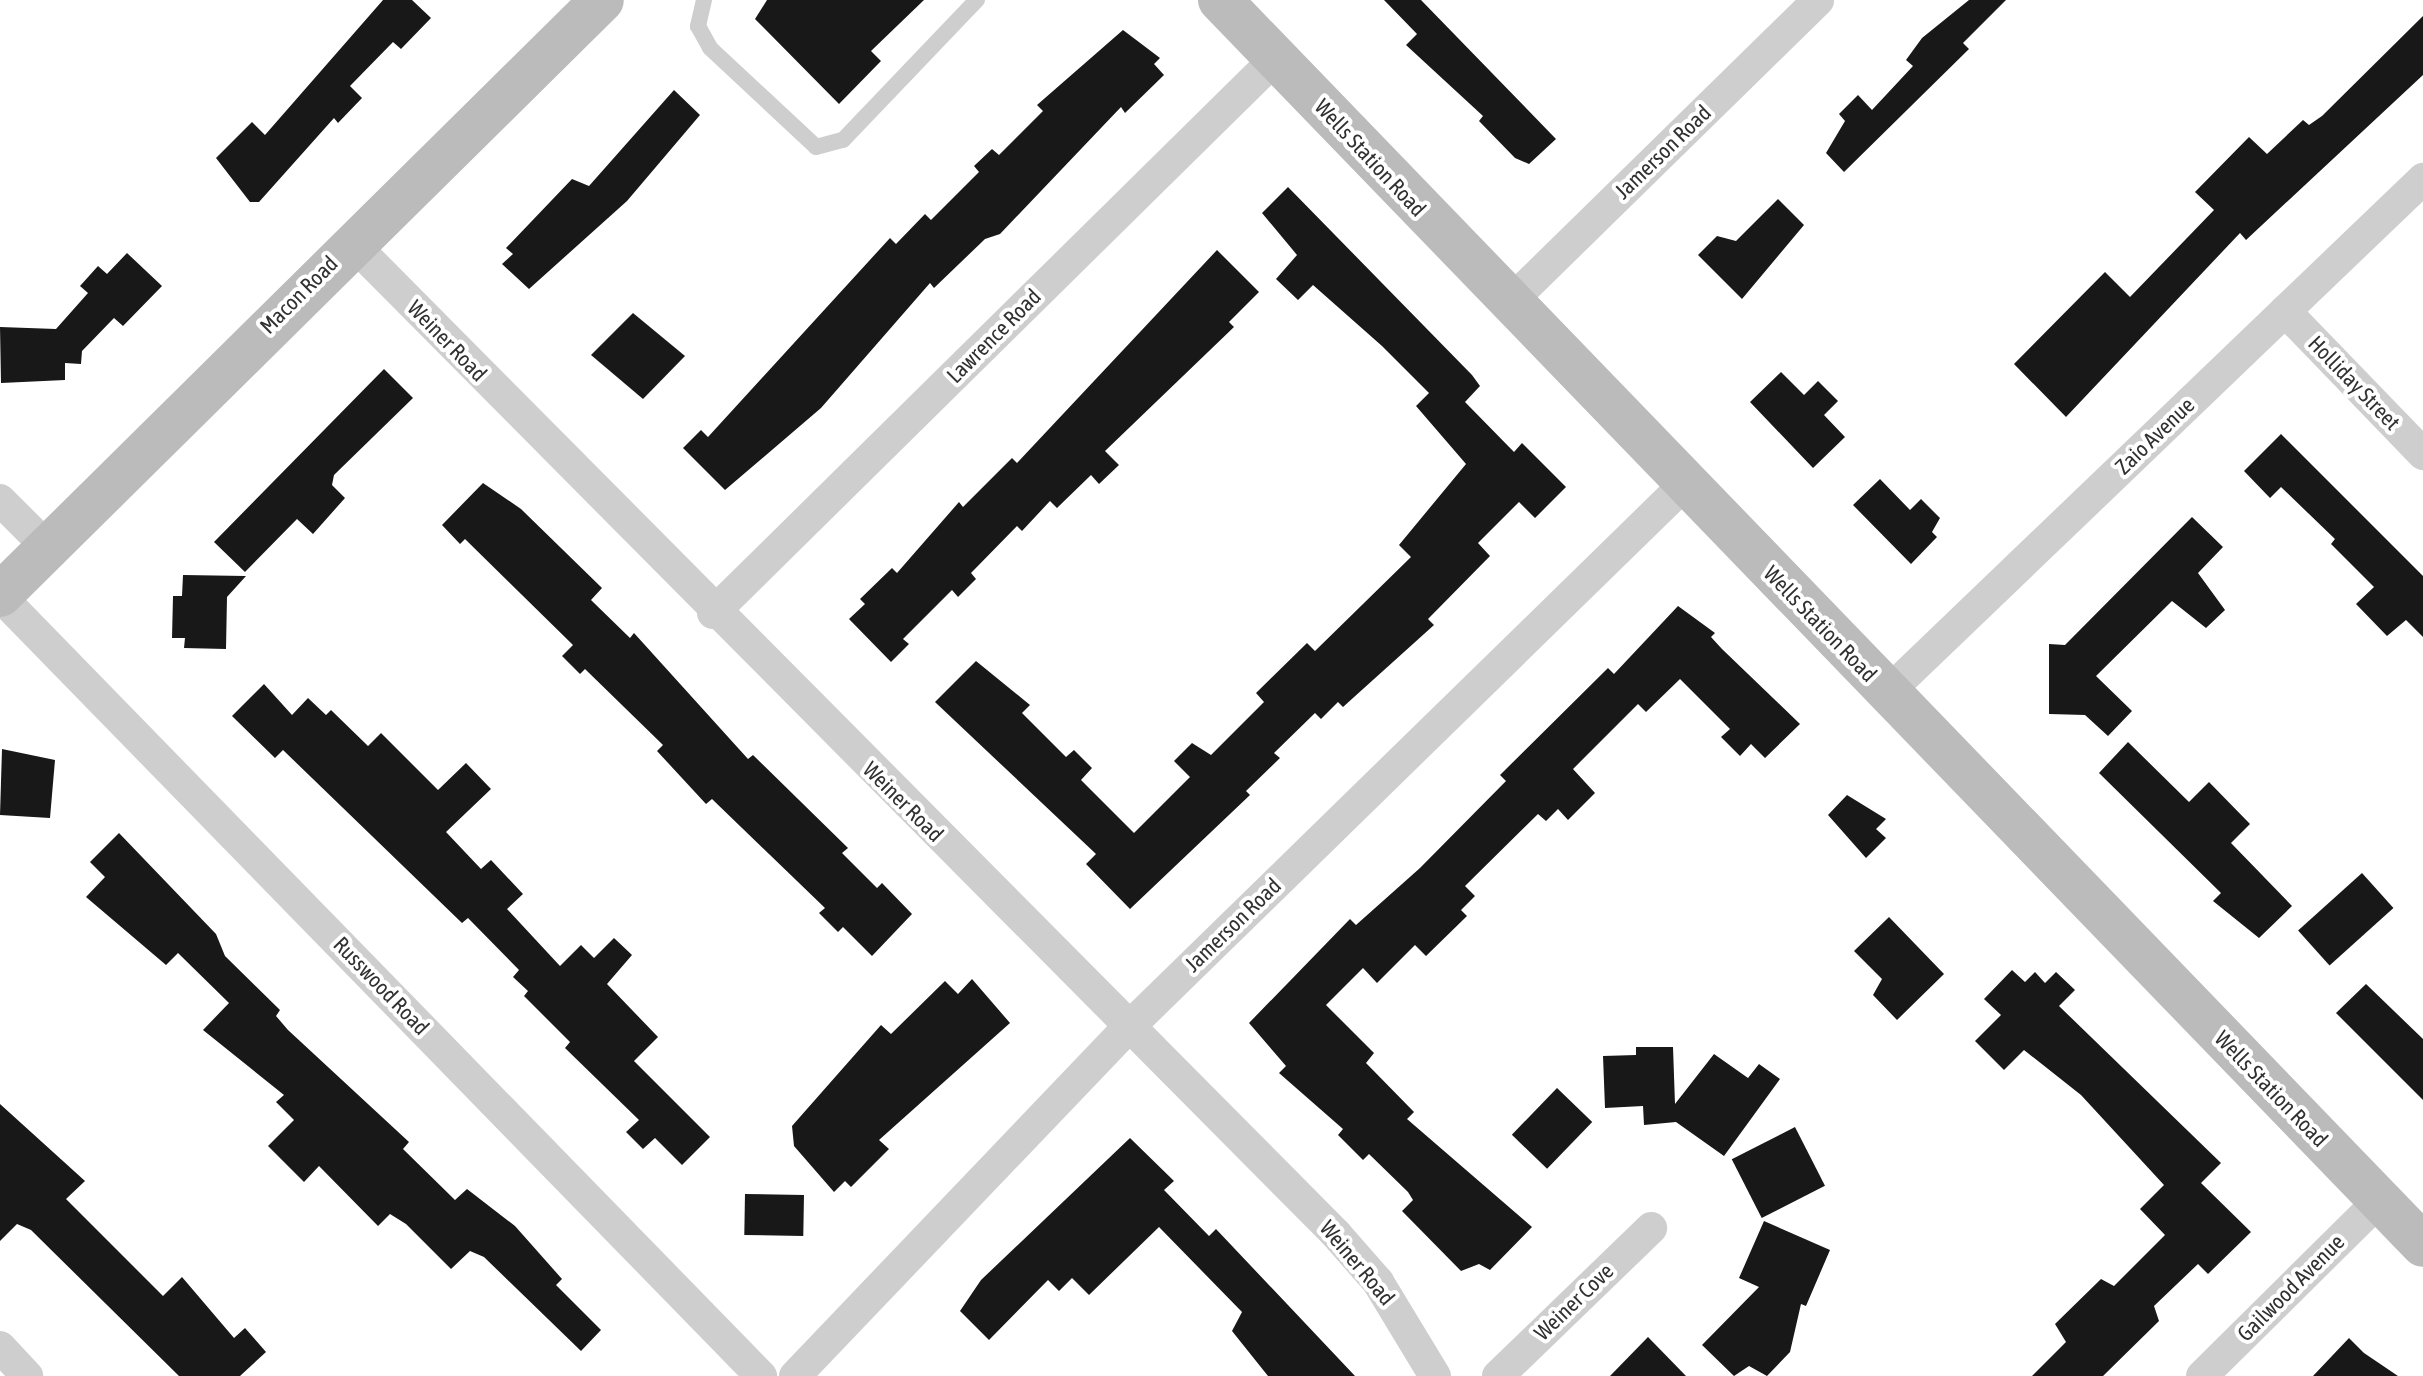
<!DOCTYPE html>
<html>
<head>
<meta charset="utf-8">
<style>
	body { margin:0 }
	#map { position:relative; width:2423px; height:1376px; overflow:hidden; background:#fff; font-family:"Asap Condensed",sans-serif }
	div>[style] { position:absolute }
	.building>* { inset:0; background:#181818; transform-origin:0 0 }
	.lane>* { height:16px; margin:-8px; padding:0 8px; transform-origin:8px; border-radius:8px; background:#cecece }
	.street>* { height:32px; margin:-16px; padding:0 16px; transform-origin:16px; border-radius:16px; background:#cecece }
	.secondary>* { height:44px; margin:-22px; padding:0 22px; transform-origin:22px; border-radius:22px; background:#bbb }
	span { translate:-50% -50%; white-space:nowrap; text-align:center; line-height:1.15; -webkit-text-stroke:8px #fff; paint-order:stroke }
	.street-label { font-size:22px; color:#313131 }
</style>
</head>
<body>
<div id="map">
	<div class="building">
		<i style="clip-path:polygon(383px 0,412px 0,431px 18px,401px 49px,393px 42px,350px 86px,362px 98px,338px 123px,334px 118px,259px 202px,250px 202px,216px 158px,252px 122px,265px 135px)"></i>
		<i style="clip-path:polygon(767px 0,924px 0,871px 51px,881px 61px,839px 104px,755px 19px)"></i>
		<i style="clip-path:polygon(1384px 0,1421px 0,1556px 139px,1529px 164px,1515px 158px,1479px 121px,1483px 116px,1406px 45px,1417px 34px)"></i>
		<i style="clip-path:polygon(1969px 0,2006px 0,1963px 43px,1969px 49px,1844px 172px,1826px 153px,1845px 121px,1839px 114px,1858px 95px,1872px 110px,1913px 66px,1906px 60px,1922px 38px)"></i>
		<i style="clip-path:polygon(2423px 16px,2423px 75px,2246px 240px,2240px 233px,2066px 417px,2014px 364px,2105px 272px,2130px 297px,2214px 210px,2195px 192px,2249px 137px,2267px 154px,2303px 120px,2309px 125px,2322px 116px)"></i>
		<i style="clip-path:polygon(1123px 30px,1160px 58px,1154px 64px,1164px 75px,1125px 113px,1121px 107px,1000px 234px,985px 239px,934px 288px,930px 283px,821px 408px,725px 490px,683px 448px,701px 430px,708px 437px,890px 238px,896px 244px,925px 214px,931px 220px,979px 172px,974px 166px,992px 149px,999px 155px,1043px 111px,1037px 105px)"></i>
		<i style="clip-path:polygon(674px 90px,700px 115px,627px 201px,529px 289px,502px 264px,513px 254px,506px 248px,572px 179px,589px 186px)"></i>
		<i style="clip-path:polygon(1288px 187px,1472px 375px,1480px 386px,1465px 402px,1514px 452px,1522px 443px,1566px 487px,1535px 518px,1519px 502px,1478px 543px,1490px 556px,1428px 619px,1434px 625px,1343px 707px,1338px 702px,1321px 719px,1315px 713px,1274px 753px,1280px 758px,1246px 791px,1250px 795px,1130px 909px,1086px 864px,1096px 854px,935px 702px,976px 661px,1030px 705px,1022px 713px,1066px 757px,1074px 750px,1092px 768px,1081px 780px,1134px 833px,1190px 777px,1174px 761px,1192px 743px,1211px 755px,1264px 702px,1256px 693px,1307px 643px,1315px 651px,1411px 557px,1399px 545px,1466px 464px,1416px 406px,1429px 393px,1382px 346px,1313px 285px,1298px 300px,1276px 279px,1297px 255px,1262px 213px)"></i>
		<i style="clip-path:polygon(1778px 199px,1804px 225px,1742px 299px,1698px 255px,1717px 236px,1736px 241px)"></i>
		<i style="clip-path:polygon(1217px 250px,1259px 292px,1229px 322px,1234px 327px,1105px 451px,1119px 465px,1099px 484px,1091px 475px,1057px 508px,1050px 501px,1022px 531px,1017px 526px,971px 573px,976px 579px,958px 597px,952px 590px,903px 639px,909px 644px,891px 662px,849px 619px,865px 604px,860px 599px,892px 568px,897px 573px,959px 502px,963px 507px,1012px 458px,1017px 463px)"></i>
		<i style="clip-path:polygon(127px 253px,162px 286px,123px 326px,114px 318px,82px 351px,81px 364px,65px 363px,65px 380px,1px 383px,0 327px,56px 329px,88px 293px,80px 286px,98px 266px,107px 274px)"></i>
		<i style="clip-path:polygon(633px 313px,685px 356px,643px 399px,591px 355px)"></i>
		<i style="clip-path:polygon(384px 369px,413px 398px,334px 475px,332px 485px,345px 498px,313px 534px,297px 519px,245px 572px,214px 542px)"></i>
		<i style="clip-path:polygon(1781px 372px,1804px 395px,1818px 381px,1838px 401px,1824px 415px,1845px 437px,1813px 468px,1750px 402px)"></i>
		<i style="clip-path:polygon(2281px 434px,2423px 576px,2423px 637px,2406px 620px,2387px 636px,2356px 604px,2374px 587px,2331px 544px,2335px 539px,2281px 487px,2270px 498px,2244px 471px)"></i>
		<i style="clip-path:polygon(1880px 479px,1910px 510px,1921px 499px,1940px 518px,1932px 532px,1937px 537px,1911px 564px,1853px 505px)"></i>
		<i style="clip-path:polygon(483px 483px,521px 509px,602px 588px,591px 600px,630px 638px,634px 633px,748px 759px,753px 755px,848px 848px,842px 853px,877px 888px,882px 883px,912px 914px,872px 956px,843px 927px,838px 932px,819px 913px,825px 908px,712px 799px,706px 804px,657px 751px,663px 745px,585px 669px,580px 674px,562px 656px,573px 645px,465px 539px,460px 544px,442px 525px)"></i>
		<i style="clip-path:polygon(2192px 517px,2223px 547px,2198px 573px,2225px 610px,2206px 628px,2172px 601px,2096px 676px,2132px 711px,2108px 736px,2085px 715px,2049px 714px,2049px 644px,2065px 645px)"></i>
		<i style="clip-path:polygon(183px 575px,246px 576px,227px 597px,226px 649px,184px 648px,185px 638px,172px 638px,173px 596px,182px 596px)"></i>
		<i style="clip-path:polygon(1678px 606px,1715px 633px,1711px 637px,1722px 649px,1800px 724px,1765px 758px,1751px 744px,1740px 756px,1721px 737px,1730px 729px,1680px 679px,1646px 712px,1638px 704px,1573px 769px,1595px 793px,1568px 820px,1558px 809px,1546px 821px,1538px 814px,1465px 886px,1475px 896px,1461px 910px,1467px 916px,1426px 956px,1415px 945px,1377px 983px,1363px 968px,1326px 1005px,1374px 1053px,1366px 1063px,1414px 1112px,1407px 1119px,1532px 1227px,1490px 1270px,1479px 1264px,1461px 1271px,1402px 1211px,1413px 1200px,1408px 1192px,1369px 1154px,1363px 1160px,1338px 1135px,1343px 1129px,1279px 1073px,1286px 1066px,1249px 1023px,1350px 919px,1356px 925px,1420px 868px,1506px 781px,1500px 775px,1608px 668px,1614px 674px)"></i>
		<i style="clip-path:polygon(264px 684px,292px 715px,308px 698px,326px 715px,331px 710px,368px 746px,381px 733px,438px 790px,466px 763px,491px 789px,446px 832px,481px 869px,491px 860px,523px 894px,507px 909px,560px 966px,581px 945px,594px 958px,614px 938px,632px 955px,607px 984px,658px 1037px,634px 1061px,710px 1137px,682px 1165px,655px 1138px,643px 1149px,626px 1132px,639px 1120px,565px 1048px,570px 1042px,524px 996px,528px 991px,513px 977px,519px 970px,468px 918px,462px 923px,283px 750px,275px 758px,232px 716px)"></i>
		<i style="clip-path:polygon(2128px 742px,2189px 802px,2209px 782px,2250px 824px,2231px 843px,2292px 906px,2259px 938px,2213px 901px,2221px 893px,2099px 773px)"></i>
		<i style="clip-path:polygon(2px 749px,55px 760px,50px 818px,0 815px)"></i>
		<i style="clip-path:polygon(1847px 795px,1886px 819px,1876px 829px,1886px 838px,1866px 858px,1828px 815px)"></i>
		<i style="clip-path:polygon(119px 833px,216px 934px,225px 956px,280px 1010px,276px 1016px,288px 1030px,409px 1142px,403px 1149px,455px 1200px,467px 1189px,515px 1226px,562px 1279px,556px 1285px,601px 1330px,581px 1351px,484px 1257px,470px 1251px,451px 1269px,406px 1224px,390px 1214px,378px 1226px,319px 1166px,304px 1182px,268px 1146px,294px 1120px,276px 1102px,284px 1095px,203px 1030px,229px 1003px,178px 953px,166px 965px,86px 897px,105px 877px,90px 862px)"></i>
		<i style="left:2362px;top:873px;width:47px;height:86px;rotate:48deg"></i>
		<i style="clip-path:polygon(1889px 917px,1944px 974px,1897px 1020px,1873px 995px,1882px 979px,1854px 951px)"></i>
		<i style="clip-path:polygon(2012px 970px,2025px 982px,2035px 972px,2045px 983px,2056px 972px,2075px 990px,2059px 1006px,2221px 1163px,2201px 1183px,2251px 1232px,2208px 1274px,2198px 1264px,2154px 1306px,2159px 1321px,2103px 1376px,2032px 1376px,2066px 1342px,2055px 1324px,2101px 1279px,2114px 1286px,2165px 1235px,2140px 1209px,2164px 1185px,2081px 1095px,2024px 1050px,2004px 1070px,1975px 1041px,2001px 1015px,1984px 999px)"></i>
		<i style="clip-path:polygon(972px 979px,1010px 1023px,879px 1140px,889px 1149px,851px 1187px,845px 1181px,834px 1192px,794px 1146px,792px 1126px,881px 1025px,891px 1034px,945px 981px,958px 994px)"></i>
		<i style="clip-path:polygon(2366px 984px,2423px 1039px,2423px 1100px,2336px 1013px)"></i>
		<i style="clip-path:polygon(1636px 1047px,1673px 1047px,1675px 1104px,1714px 1054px,1748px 1078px,1759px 1064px,1780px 1079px,1724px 1156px,1676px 1122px,1644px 1125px,1643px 1106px,1605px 1108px,1603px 1056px,1636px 1055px)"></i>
		<i style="left:1557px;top:1088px;width:49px;height:65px;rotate:44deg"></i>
		<i style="clip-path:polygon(0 1104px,85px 1181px,66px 1199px,163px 1296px,182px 1277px,234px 1338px,245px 1328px,266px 1352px,240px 1376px,179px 1376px,31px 1230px,17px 1224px,0 1241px)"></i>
		<i style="left:1795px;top:1127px;width:66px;height:71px;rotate:63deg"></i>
		<i style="clip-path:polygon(1130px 1138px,1174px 1181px,1164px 1190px,1209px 1236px,1216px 1229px,1355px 1376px,1268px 1376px,1232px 1331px,1242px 1312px,1159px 1227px,1089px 1295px,1072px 1278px,1059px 1291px,1048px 1280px,989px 1340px,960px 1311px,981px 1280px)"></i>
		<i style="left:745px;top:1194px;width:59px;height:41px;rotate:1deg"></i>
		<i style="clip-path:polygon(1764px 1221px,1830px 1250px,1806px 1306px,1801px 1304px,1790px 1352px,1767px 1376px,1749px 1366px,1734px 1376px,1702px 1345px,1759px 1287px,1739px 1278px)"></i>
		<i style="clip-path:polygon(1648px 1337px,1686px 1376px,1610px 1376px)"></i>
		<i style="clip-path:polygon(2349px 1338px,2364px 1353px,2398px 1376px,2313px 1376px)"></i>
	</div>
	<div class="lane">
		<i style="left:704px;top:0;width:27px;rotate:103deg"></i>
		<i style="left:698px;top:26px;width:25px;rotate:61deg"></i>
		<i style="left:710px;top:48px;width:145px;rotate:43deg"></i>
		<i style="left:816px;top:147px;width:28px;rotate:-15deg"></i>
		<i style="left:843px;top:140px;width:194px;rotate:-46.3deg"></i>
	</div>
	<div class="street">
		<i style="left:351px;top:242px;width:1398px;rotate:45.2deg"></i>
		<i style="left:1336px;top:1234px;width:64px;rotate:48.8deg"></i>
		<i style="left:1378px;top:1282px;width:110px;rotate:58.8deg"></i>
		<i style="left:1508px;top:304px;width:434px;rotate:-44.4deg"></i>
		<i style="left:2285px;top:311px;width:199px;rotate:46deg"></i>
		<i style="left:0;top:500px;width:68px;rotate:45deg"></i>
		<i style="left:0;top:596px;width:1090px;rotate:45.71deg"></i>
		<i style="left:713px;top:613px;width:791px;rotate:-44.59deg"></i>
		<i style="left:1887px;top:693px;width:743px;rotate:-43.8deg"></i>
		<i style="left:0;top:1347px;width:40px;rotate:47deg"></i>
		<i style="left:795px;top:1376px;width:484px;rotate:-46.3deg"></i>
		<i style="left:1130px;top:1026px;width:774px;rotate:-44.32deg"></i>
		<i style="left:1498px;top:1376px;width:213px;rotate:-44deg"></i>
		<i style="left:2202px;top:1376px;width:250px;rotate:-44.7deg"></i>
	</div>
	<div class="secondary">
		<i style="left:1220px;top:0;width:1731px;rotate:45.98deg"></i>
		<i style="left:0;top:595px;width:846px;rotate:-44.66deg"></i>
	</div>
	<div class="street-label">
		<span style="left:1663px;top:152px;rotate:-44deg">Jamerson Road</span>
		<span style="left:1370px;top:158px;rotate:47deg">Wells Station Road</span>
		<span style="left:299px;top:295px;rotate:-45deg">Macon Road</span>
		<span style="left:994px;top:336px;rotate:-45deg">Lawrence Road</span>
		<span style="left:447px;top:341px;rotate:46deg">Weiner Road</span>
		<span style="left:2354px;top:383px;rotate:46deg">Holliday Street</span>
		<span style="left:2155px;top:436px;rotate:-44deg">Zaio Avenue</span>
		<span style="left:1820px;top:624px;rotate:46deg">Wells Station Road</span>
		<span style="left:903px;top:802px;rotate:45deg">Weiner Road</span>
		<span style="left:1233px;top:925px;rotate:-44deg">Jamerson Road</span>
		<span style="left:381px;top:986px;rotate:46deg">Russwood Road</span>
		<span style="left:2271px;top:1089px;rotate:46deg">Wells Station Road</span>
		<span style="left:1357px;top:1263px;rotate:50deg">Weiner Road</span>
		<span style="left:2291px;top:1288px;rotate:-45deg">Gailwood Avenue</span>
		<span style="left:1574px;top:1302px;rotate:-44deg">Weiner Cove</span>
	</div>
</div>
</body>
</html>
